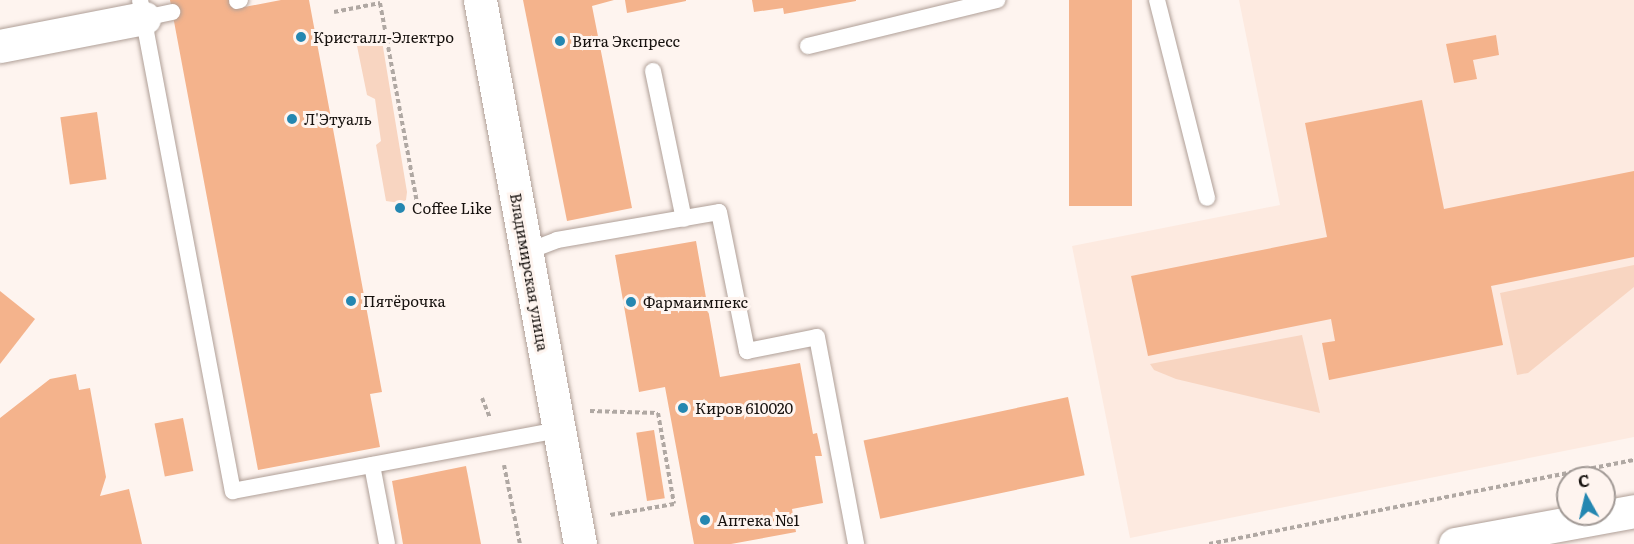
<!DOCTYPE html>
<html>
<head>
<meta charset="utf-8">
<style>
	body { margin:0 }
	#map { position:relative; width:1634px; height:544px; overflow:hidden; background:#fef4ef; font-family:Literata,serif }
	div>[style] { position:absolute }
	.built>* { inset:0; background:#fdeae0 }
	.green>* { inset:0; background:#f8d5c1 }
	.building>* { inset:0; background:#f4b38c; transform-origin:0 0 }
	.path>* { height:4px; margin-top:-2px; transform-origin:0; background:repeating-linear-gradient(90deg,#b0a8a3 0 4.5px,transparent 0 7.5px) }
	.roads { filter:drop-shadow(0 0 2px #af9f97) drop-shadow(0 0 2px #af9f97) }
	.service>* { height:16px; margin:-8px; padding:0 8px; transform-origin:8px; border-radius:8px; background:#fff }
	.minor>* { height:33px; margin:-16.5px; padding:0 16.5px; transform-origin:16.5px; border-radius:16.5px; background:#fff }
	.secondary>* { height:33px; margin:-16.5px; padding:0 16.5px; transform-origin:16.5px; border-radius:16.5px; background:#fff }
	.dots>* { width:16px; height:16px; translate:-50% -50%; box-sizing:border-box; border:3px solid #fef4ef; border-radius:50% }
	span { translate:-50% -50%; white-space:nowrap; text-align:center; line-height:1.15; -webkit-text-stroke:6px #fef4ef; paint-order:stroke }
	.poi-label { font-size:15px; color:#16110e }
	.left { translate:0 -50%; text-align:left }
	.street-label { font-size:15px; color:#16110e }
	.north { position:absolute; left:1556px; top:466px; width:60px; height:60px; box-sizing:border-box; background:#fef4ef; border:2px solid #a19995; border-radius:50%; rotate:352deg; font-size:16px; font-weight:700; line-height:24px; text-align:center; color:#16110e }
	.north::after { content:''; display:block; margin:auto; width:21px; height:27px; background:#2487b1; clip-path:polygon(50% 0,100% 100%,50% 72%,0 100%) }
</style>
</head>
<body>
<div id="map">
	<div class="built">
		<i style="clip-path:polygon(1239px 0,1634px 0,1634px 437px,1130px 538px,1072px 246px,1280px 205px)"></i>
	</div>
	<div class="green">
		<i style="clip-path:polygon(368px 36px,382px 41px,407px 192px,406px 200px,400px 203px,386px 201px,376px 145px,381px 141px,375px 99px,367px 95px,357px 46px)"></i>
		<i style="clip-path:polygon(1634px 265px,1634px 287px,1528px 373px,1517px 375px,1500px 293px)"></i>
		<i style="clip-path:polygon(1302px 335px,1320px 413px,1176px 379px,1154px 370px,1150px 364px)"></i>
	</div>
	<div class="building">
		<i style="clip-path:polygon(170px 0,237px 0,239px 8px,281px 0,309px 0,382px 392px,370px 394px,380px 447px,258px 470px)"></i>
		<i style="clip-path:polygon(523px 0,614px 0,592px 6px,632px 208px,567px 221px)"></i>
		<i style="clip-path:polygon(625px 0,686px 0,686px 1px,627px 13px)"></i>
		<i style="clip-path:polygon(752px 0,856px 0,856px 1px,784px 14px,783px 8px,754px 12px)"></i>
		<i style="left:1069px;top:0;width:63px;height:206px"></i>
		<i style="clip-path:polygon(1496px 35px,1499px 55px,1473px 60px,1477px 79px,1454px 83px,1446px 44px)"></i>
		<i style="clip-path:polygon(1422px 100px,1444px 209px,1634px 171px,1634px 257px,1491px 286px,1503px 345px,1329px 380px,1322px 343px,1335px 341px,1331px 319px,1148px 356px,1131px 276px,1327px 237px,1305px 123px)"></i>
		<i style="left:97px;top:112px;width:68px;height:37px;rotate:82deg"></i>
		<i style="clip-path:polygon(696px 241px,720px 377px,800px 363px,813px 434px,817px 433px,822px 456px,815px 456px,823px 503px,792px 509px,796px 532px,731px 544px,694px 544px,665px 387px,639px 392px,615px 255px)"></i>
		<i style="clip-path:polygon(0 291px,35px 319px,0 364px)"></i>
		<i style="clip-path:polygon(76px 374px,79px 390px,90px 388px,106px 477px,100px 496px,129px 489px,142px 544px,0 544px,0 418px,50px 379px)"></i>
		<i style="left:1068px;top:397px;width:80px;height:209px;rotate:78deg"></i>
		<i style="left:183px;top:418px;width:54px;height:29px;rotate:79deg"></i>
		<i style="left:654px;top:430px;width:69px;height:18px;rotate:81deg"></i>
		<i style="clip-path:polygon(466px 466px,481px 544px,403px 544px,392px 481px)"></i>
	</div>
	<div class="path">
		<i style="left:334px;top:12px;width:47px;rotate:-11.1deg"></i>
		<i style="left:380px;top:3px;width:208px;rotate:79.5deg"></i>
		<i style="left:482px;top:398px;width:22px;rotate:68deg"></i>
		<i style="left:590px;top:411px;width:68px;rotate:1.7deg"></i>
		<i style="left:658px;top:413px;width:92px;rotate:80deg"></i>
		<i style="left:674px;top:504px;width:65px;rotate:170.2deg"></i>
		<i style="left:504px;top:465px;width:81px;rotate:78.6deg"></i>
		<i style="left:1209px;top:544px;width:433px;rotate:-11.2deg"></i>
	</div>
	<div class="roads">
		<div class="service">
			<i style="left:140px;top:0;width:500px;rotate:79.3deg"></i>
			<i style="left:233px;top:491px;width:332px;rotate:-10.6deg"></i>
			<i style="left:1157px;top:0;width:204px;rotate:75.8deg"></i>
			<i style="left:237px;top:1px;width:3px;rotate:-18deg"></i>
			<i style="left:144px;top:18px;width:29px;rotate:-12deg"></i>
			<i style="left:808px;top:46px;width:195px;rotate:-13.7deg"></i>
			<i style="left:653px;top:71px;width:151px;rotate:78.2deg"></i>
			<i style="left:526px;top:252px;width:33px;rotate:-21deg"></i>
			<i style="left:557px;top:240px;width:164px;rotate:-9.8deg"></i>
			<i style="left:719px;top:212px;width:142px;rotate:78.6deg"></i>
			<i style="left:747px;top:351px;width:71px;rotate:-11.3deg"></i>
			<i style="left:817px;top:337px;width:211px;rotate:79.3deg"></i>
			<i style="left:372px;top:465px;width:80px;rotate:79.2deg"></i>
		</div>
		<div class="minor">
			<i style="left:0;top:46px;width:147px;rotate:-11deg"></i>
			<i style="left:1455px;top:544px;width:182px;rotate:-10.4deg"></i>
		</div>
		<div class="secondary">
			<i style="left:480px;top:0;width:553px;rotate:79.58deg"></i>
		</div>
	</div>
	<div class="dots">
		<i style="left:301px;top:37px;background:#2487b1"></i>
		<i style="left:560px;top:41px;background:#2487b1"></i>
		<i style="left:292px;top:119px;background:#2487b1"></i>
		<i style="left:400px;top:208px;background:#2487b1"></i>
		<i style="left:351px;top:301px;background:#2487b1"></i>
		<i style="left:631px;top:302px;background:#2487b1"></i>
		<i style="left:683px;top:408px;background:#2487b1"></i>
		<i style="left:705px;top:520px;background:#2487b1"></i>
	</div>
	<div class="poi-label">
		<span class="left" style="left:313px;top:37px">Кристалл-Электро</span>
		<span class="left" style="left:572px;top:41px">Вита Экспресс</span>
		<span class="left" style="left:304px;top:119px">Л'Этуаль</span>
		<span class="left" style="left:412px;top:208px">Coffee Like</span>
		<span class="left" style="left:363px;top:301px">Пятёрочка</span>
		<span class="left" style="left:643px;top:302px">Фармаимпекс</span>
		<span class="left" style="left:695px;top:408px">Киров 610020</span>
		<span class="left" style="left:717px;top:520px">Аптека №1</span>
	</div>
	<div class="street-label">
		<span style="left:530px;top:272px;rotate:80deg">Владимирская улица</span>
	</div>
	<div class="north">С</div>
</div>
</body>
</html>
